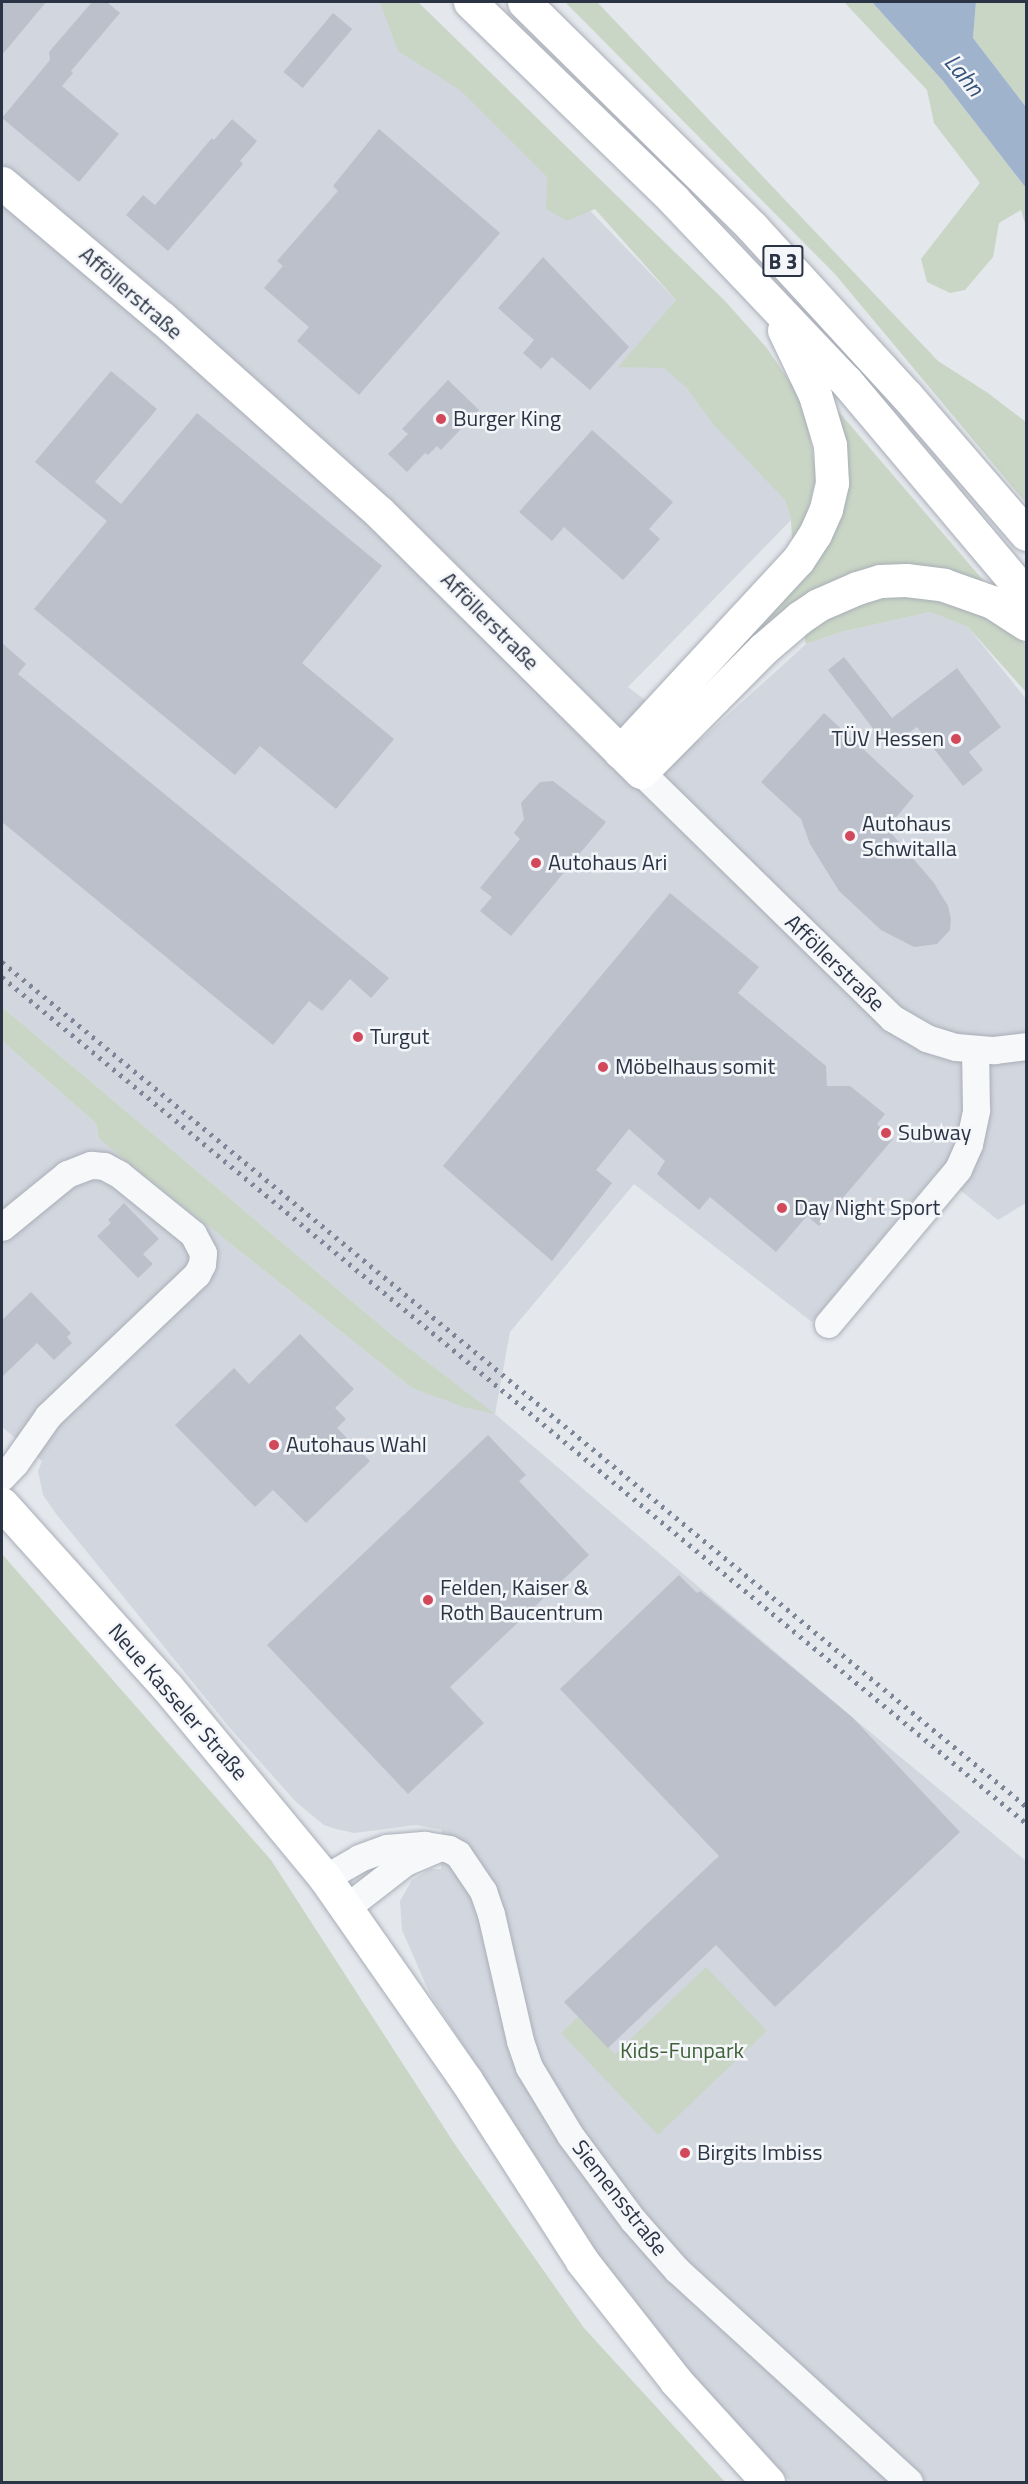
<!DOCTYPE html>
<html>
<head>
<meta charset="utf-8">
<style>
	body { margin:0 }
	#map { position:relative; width:1028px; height:2484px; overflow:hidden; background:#e4e7ec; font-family:"Titillium Web",sans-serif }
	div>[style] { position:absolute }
	.built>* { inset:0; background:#d2d6de }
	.green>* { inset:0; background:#c9d6c5 }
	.water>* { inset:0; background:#9fb4cc }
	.building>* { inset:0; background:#bbc0ca; transform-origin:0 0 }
	.roads { filter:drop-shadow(0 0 2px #a9aeb7) drop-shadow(0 0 2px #a9aeb7) }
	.minor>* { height:27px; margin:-13.5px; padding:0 13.5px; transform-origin:13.5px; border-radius:13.5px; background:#f7f8fa }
	.major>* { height:33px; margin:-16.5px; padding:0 16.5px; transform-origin:16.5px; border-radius:16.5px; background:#fff }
	.highway>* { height:33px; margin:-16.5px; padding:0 16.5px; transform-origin:16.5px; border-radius:16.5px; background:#fff }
	.rail>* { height:4.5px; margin-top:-2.25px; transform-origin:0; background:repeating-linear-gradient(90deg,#7d8696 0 3px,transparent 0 9px) }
	.dots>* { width:16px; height:16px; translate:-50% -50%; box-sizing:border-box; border:3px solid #f4f6f9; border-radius:50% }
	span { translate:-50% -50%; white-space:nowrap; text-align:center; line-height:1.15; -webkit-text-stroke:5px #f4f6f9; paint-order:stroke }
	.shield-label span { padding:2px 4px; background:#f4f6f9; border:2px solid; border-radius:4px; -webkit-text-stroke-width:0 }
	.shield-label { font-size:21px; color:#2b3445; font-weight:700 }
	.street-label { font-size:22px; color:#2b3445 }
	.poi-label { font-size:22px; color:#2b3445 }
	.left { translate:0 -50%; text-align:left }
	.right { translate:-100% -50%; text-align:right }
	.park-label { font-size:22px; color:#3f6138 }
	.water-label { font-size:24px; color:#34527a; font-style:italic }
	.frame { position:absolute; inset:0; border:3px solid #2b3445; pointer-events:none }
</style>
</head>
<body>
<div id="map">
	<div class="built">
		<i style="clip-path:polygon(2px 2px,389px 2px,676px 300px,644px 338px,785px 500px,791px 520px,628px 687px,699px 741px,806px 644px,841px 632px,930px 612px,968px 627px,1026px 699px,1026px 1203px,998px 1220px,937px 1172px,812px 1322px,634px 1184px,510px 1332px,495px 1414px,852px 1717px,1026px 1861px,1026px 2482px,791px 2482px,711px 2398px,601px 2259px,430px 1994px,402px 1930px,400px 1901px,412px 1880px,430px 1869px,441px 1869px,442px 1830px,416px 1825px,354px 1833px,336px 1829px,324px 1825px,296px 1802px,230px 1728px,57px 1515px,43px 1495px,38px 1471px,42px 1461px,2px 1427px,2px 1041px,96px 1123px,99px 1139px,412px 1388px,493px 1413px,392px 1335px,2px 1007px)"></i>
	</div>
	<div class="green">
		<i style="clip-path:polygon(380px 2px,418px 2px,725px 301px,766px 347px,803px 401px,813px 455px,816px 478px,802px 531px,792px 540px,791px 520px,785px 500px,713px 424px,687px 388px,664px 368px,618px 367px,676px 300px,595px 209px,567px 221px,546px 209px,547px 177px,460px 90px,398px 51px)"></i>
		<i style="clip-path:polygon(565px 2px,597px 2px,938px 361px,988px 393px,1026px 422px,1026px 503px,835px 274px)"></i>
		<i style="clip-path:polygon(844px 2px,872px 2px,943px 81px,1026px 188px,1026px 227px,1021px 210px,999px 223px,993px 257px,965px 290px,950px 293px,927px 282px,921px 259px,980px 183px,934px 123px,927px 90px)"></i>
		<i style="clip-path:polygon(976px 2px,1026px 2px,1026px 107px,973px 38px)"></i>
		<i style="clip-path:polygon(839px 412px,988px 586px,895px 570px,656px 730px,808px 571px,834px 416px)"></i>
		<i style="clip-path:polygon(894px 595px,940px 595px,1012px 628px,1026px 646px,1026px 692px,968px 627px,930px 612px,841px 632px,806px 644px,803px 631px,834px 613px)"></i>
		<i style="clip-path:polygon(2px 1007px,392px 1335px,495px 1414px,464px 1407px,412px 1388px,99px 1139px,96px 1123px,2px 1041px)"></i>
		<i style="clip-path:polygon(2px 1554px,271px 1860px,456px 2146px,584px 2328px,725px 2482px,2px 2482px)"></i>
		<i style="clip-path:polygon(706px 1967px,767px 2031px,658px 2135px,561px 2033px,578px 2017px,615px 2054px)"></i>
	</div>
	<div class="water">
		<i style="clip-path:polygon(872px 2px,976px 2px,973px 38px,1026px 107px,1026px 188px,943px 81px)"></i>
	</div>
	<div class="building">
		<i style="clip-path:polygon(2px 2px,46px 2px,2px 55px)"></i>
		<i style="clip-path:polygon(92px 2px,107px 2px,120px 13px,71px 71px,73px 73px,62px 86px,119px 134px,79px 182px,2px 118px,50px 60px,49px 52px)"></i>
		<i style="left:333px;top:13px;width:25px;height:77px;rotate:40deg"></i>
		<i style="clip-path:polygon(232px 119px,257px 141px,240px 161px,243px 164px,168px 251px,126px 215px,143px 195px,155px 205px,212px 138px,214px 140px)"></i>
		<i style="clip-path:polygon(379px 129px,500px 233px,359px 395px,297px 341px,309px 327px,264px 288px,283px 266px,277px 261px,338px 191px,333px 186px)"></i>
		<i style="clip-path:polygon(543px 257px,629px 347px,590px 390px,552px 357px,541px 369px,523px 353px,534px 340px,498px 308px)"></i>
		<i style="clip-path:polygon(111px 371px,157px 409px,95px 482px,121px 504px,197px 413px,382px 566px,302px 663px,394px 739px,336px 809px,260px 746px,235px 775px,34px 609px,107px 521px,35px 462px)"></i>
		<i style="clip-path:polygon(448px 380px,479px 410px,441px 450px,437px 446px,428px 455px,425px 453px,407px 472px,388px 454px,408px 434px,402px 429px)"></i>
		<i style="clip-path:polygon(592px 430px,673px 502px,649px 529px,660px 539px,623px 580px,564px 527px,552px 541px,519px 512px)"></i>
		<i style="clip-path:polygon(2px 643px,26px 664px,18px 674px,389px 978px,371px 998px,350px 979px,322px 1011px,309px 1001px,273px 1045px,2px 822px)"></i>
		<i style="clip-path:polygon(844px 657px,892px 718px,957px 668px,1001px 727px,969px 752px,983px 770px,963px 786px,917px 727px,888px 748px,828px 670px)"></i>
		<i style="clip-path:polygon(824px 713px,914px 796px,887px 828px,934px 883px,948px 906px,951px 919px,950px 930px,937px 944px,914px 947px,881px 930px,839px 891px,810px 844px,801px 819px,761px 782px)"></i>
		<i style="clip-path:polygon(553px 781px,606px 822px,511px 936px,480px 911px,492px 897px,480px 888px,520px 839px,514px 833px,524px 819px,521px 803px,540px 782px)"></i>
		<i style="clip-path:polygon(670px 893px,759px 967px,738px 993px,826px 1066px,827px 1086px,850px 1086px,885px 1114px,877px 1124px,893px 1139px,819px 1226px,807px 1216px,776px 1252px,710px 1197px,699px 1210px,657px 1174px,665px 1161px,629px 1129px,596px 1170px,612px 1183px,552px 1261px,443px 1166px)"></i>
		<i style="clip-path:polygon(124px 1203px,159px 1239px,143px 1254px,153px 1264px,138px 1278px,97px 1236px,111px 1223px,108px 1220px)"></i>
		<i style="clip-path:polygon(31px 1292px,71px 1333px,67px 1337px,72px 1343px,54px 1360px,37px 1343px,2px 1377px,2px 1320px)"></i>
		<i style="clip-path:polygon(300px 1334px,354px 1389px,335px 1408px,346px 1419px,337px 1428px,370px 1461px,306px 1523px,273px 1490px,255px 1507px,175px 1425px,234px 1368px,249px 1384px)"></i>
		<i style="clip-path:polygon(488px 1435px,526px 1475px,519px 1481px,589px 1555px,450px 1687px,484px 1723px,408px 1794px,267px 1645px)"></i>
		<i style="clip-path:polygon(679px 1575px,697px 1593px,700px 1591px,852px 1717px,960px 1832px,775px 2007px,716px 1945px,608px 2048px,564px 2002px,719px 1856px,560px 1689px)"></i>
	</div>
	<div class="roads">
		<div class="minor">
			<i style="left:641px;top:772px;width:351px;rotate:44.4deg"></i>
			<i style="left:892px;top:1018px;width:39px;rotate:30deg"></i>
			<i style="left:926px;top:1038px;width:31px;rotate:17deg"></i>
			<i style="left:956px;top:1047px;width:38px;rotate:5deg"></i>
			<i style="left:994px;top:1050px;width:32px;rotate:-7deg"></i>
			<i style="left:2px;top:1227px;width:84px;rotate:-39.2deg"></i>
			<i style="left:67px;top:1174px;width:26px;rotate:-21deg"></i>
			<i style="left:91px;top:1165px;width:13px;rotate:4deg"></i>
			<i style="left:104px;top:1166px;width:17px;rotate:28deg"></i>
			<i style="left:119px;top:1174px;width:95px;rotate:39deg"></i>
			<i style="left:193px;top:1234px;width:21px;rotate:62deg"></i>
			<i style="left:203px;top:1253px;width:11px;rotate:95deg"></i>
			<i style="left:202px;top:1264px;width:11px;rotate:117deg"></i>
			<i style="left:197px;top:1274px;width:206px;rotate:136.4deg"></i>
			<i style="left:48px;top:1416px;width:57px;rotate:125.1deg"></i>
			<i style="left:15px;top:1463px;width:19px;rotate:133deg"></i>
			<i style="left:828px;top:1324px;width:202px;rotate:-50deg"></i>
			<i style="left:958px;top:1169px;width:27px;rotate:-66deg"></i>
			<i style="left:969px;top:1144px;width:35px;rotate:-78deg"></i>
			<i style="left:976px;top:1110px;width:61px;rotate:-90.9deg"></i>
			<i style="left:325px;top:1878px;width:39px;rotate:-30deg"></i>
			<i style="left:359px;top:1858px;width:30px;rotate:-20deg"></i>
			<i style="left:387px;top:1848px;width:38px;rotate:-5deg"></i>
			<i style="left:425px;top:1845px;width:24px;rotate:9deg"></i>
			<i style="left:449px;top:1849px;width:10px;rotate:29deg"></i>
			<i style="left:458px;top:1854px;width:45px;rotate:56deg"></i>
			<i style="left:483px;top:1891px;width:24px;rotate:71deg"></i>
			<i style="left:491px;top:1914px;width:130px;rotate:77.1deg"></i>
			<i style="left:520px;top:2041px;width:28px;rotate:71deg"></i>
			<i style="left:529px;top:2067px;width:79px;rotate:58.9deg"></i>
			<i style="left:570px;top:2135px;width:106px;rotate:53.5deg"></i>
			<i style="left:633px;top:2220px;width:67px;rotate:48.7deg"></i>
			<i style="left:677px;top:2270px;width:314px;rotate:42.4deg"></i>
			<i style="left:347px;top:1907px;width:73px;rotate:-37.8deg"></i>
			<i style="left:405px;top:1862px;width:34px;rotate:-23deg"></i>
		</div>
		<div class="major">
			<i style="left:2px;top:183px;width:209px;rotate:40.2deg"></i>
			<i style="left:162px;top:318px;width:291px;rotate:41.8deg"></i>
			<i style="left:379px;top:512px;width:368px;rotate:44.8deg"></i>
			<i style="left:2px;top:1504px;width:246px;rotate:48deg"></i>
			<i style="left:167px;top:1687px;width:248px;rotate:50.4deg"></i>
			<i style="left:325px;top:1878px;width:246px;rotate:55.1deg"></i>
			<i style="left:466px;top:2080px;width:215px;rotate:57.3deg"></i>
			<i style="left:582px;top:2261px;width:152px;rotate:51.9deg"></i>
			<i style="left:676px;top:2381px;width:137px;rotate:47.7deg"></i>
		</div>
		<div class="highway">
			<i style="left:470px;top:2px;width:284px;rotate:44.1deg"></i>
			<i style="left:674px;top:200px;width:250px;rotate:46.5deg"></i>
			<i style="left:846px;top:381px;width:280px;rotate:49.9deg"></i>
			<i style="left:524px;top:2px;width:320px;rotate:44.6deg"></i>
			<i style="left:752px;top:227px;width:229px;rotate:47.5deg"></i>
			<i style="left:907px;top:396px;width:182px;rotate:49.2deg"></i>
			<i style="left:620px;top:752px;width:262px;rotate:-47.2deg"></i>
			<i style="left:798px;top:560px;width:31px;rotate:-57deg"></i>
			<i style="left:815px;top:534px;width:27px;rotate:-66deg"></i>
			<i style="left:826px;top:509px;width:27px;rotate:-77deg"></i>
			<i style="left:832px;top:483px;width:38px;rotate:-93deg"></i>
			<i style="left:830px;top:445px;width:52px;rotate:-106.7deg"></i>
			<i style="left:815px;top:395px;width:72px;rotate:-115.5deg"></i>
			<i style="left:641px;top:772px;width:173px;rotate:-45.2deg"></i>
			<i style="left:763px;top:649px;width:48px;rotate:-40.7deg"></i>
			<i style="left:799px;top:618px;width:23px;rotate:-34deg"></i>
			<i style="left:818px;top:605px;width:43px;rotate:-23.6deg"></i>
			<i style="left:857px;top:588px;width:24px;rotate:-17deg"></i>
			<i style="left:880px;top:581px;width:26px;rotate:-2deg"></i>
			<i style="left:906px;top:580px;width:38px;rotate:7deg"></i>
			<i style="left:944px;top:585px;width:51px;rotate:19.5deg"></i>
			<i style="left:992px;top:602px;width:40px;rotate:32.9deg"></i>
		</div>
	</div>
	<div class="rail">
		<i style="left:2px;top:962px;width:1327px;rotate:39.5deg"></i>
		<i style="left:2px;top:977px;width:1328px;rotate:39.56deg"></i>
	</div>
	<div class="dots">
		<i style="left:441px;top:419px;background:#d1495b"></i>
		<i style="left:956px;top:739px;background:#d1495b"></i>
		<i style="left:850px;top:836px;background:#d1495b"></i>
		<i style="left:536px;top:863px;background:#d1495b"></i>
		<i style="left:358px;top:1037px;background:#d1495b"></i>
		<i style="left:603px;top:1067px;background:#d1495b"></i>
		<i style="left:886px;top:1133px;background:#d1495b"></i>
		<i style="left:782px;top:1208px;background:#d1495b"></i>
		<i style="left:274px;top:1445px;background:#d1495b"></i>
		<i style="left:428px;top:1600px;background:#d1495b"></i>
		<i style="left:685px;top:2153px;background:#d1495b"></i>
	</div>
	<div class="shield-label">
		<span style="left:783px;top:261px">B 3</span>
	</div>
	<div class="street-label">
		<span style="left:131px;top:293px;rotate:41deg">Afföllerstraße</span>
		<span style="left:490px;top:621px;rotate:45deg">Afföllerstraße</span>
		<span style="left:835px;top:963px;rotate:44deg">Afföllerstraße</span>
		<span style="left:178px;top:1702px;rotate:49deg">Neue Kasseler Straße</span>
		<span style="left:620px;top:2198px;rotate:52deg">Siemensstraße</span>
	</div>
	<div class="poi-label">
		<span class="left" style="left:453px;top:419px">Burger King</span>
		<span class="right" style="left:944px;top:739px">TÜV Hessen</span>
		<span class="left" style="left:862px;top:836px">Autohaus<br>Schwitalla</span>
		<span class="left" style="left:548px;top:863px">Autohaus Ari</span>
		<span class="left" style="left:370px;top:1037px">Turgut</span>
		<span class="left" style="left:615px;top:1067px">Möbelhaus somit</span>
		<span class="left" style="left:898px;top:1133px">Subway</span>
		<span class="left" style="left:794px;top:1208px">Day Night Sport</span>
		<span class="left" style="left:286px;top:1445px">Autohaus Wahl</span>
		<span class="left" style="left:440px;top:1600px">Felden, Kaiser &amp;<br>Roth Baucentrum</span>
		<span class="left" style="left:697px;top:2153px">Birgits Imbiss</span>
	</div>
	<div class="park-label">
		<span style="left:682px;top:2051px">Kids-Funpark</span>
	</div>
	<div class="water-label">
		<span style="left:964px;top:75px;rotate:50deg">Lahn</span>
	</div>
	<div class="frame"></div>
</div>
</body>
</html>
